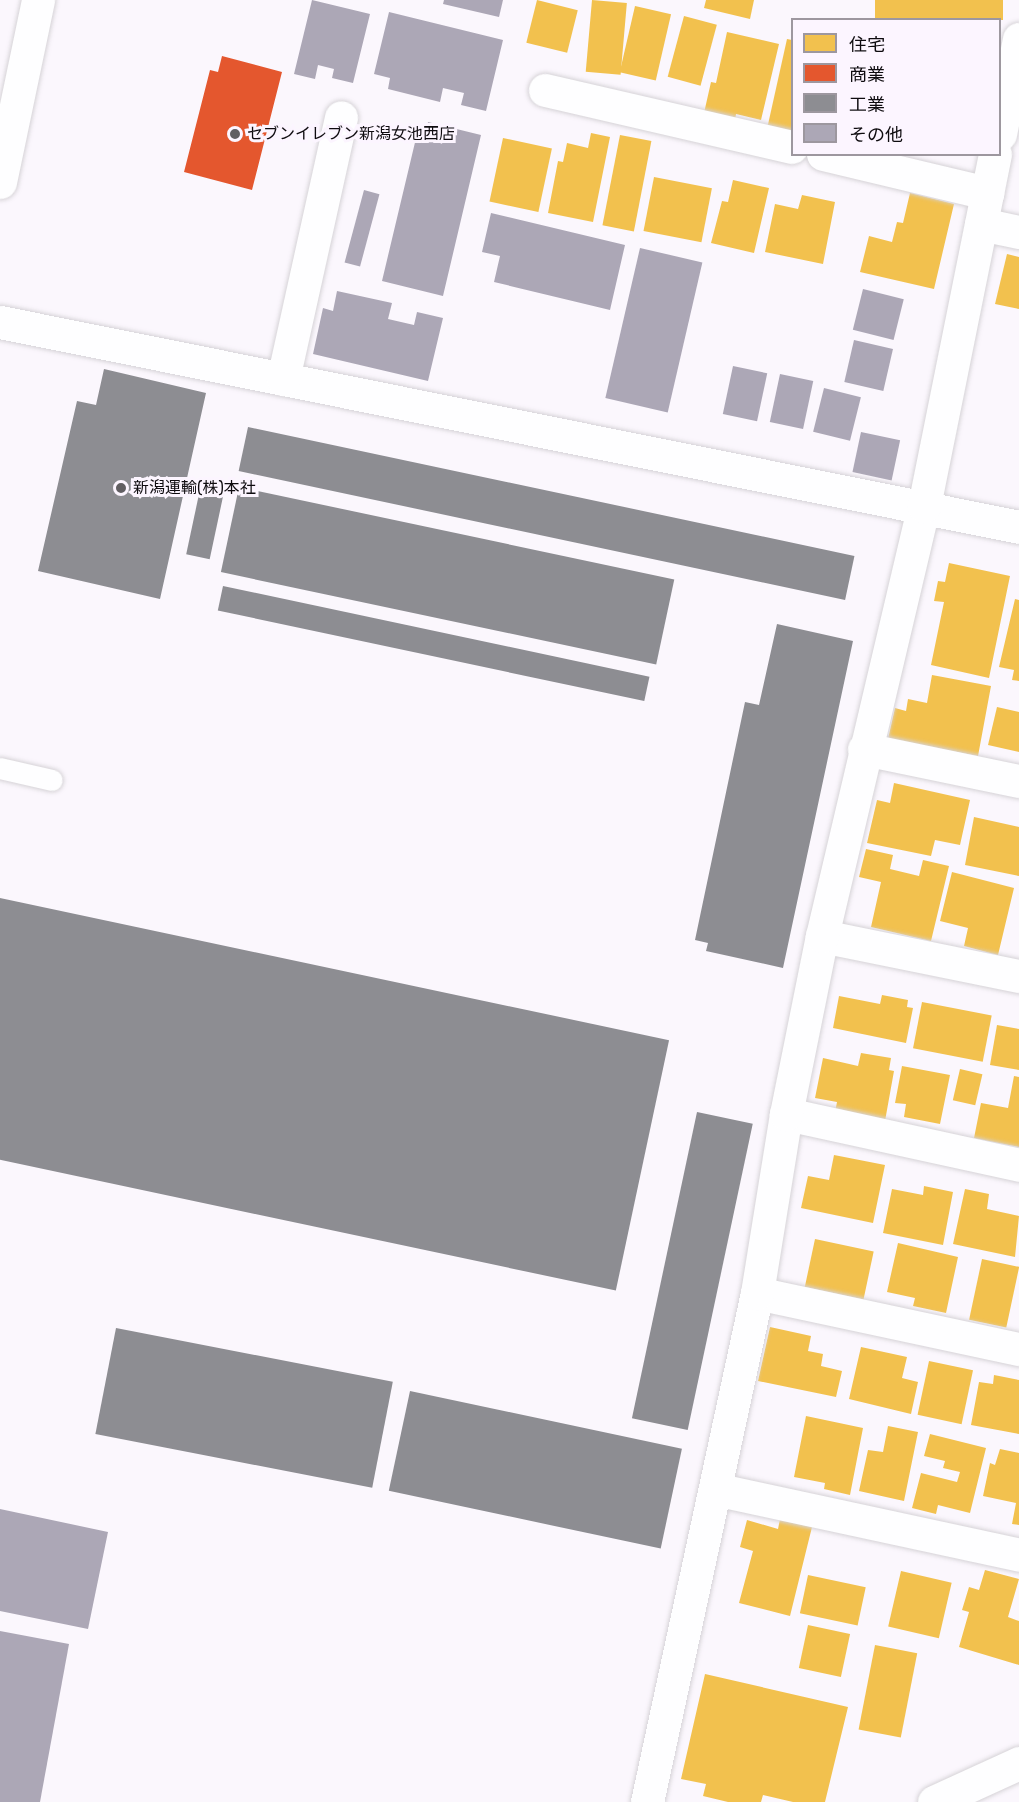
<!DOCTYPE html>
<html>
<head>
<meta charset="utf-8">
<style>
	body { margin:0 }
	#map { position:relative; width:1019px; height:1802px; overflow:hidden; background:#fbf7fd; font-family:Rubik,"Noto Sans JP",sans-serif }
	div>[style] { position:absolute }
	.homes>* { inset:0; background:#f2c14e; transform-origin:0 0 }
	.shops>* { inset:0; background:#e4572e }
	.industry>* { inset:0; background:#8d8d92; transform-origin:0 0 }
	.building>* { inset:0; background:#aca7b6; transform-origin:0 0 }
	.roads { filter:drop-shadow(0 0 2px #d6d3d7) drop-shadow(0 0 2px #d6d3d7) }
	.lane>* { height:21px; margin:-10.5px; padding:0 10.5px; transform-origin:10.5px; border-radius:10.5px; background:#fefeff }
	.street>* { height:33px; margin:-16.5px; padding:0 16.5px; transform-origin:16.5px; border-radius:16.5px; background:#fefeff }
	.secondary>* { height:33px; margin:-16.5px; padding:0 16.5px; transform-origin:16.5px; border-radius:16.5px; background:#fefeff }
	.dots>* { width:16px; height:16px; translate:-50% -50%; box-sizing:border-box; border:3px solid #fcf5ff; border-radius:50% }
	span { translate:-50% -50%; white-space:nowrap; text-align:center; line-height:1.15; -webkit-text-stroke:6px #fcf5ff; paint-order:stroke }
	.poi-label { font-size:16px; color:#0e0b0f }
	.left { translate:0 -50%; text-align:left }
	.legend { position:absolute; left:791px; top:18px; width:210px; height:138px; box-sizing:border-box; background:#fcf5ff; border:2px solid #9d979f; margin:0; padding:8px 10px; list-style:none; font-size:18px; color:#0e0b0f }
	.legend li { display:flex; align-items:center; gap:12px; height:30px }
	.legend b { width:30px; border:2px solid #9d979f }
</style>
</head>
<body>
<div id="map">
	<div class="homes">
		<i style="left:537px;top:0;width:42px;height:44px;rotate:14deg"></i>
		<i style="left:592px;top:0;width:35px;height:72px;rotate:5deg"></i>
		<i style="clip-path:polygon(706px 0,754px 0,750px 19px,704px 8px)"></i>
		<i style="left:875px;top:0;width:128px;height:20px"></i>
		<i style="left:635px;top:6px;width:37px;height:68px;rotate:13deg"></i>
		<i style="left:684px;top:16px;width:34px;height:63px;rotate:15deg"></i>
		<i style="clip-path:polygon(727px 32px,779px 44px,761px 120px,736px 114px,735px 120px,704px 113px,711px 82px,716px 83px)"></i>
		<i style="clip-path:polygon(787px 39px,792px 40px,792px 134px,767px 129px)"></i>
		<i style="clip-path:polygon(591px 133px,610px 137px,593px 222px,548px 213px,558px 161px,563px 162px,567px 143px,588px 148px)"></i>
		<i style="left:620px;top:135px;width:32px;height:92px;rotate:11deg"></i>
		<i style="left:503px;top:138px;width:50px;height:65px;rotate:12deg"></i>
		<i style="left:654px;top:177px;width:59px;height:55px;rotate:11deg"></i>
		<i style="clip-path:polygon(733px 180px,769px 188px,754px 253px,711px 243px,722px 201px,728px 202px)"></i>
		<i style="clip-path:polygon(910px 193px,954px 204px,934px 289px,860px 272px,869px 236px,892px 242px,897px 222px,903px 223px)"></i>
		<i style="clip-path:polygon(802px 195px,835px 202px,823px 264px,765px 252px,775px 204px,798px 209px)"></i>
		<i style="clip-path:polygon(1007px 254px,1019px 257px,1019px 309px,995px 304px)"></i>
		<i style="clip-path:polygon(949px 563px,1010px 576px,989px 678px,931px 665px,944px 602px,934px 601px,938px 581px,945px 582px)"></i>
		<i style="clip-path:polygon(1015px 599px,1019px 600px,1019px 681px,1012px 680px,1014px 670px,999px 667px)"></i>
		<i style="clip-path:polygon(932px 675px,991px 686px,978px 756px,888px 739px,895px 708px,906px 711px,908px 699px,927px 703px)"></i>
		<i style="clip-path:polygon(997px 707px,1019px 712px,1019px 752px,988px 745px)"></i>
		<i style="clip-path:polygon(894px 783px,970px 800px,960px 845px,935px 840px,931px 856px,867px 843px,877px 800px,890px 803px)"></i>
		<i style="clip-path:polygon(974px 817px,1019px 827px,1019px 876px,965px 865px)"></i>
		<i style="clip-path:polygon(866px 849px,893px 855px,890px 869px,919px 876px,923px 860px,949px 866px,931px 941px,871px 927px,881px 882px,859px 877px)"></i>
		<i style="clip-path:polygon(952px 872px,1014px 888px,998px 955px,964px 946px,968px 928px,940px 921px)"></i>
		<i style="clip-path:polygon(882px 995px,908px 1000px,907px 1007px,913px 1008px,906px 1043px,833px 1028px,839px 996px,880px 1004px)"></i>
		<i style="left:922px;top:1002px;width:71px;height:47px;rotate:11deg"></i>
		<i style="clip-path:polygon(997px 1025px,1019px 1029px,1019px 1070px,990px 1065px)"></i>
		<i style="clip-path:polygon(861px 1053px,891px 1058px,889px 1070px,894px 1071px,885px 1121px,835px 1112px,837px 1102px,815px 1098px,823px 1058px,858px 1066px)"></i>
		<i style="clip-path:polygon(902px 1066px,950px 1075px,940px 1124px,904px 1117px,906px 1104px,895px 1103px)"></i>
		<i style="left:960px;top:1069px;width:23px;height:32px;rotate:13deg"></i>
		<i style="clip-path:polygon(1014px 1076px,1019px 1077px,1019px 1147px,974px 1138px,981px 1103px,1008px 1108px)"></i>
		<i style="clip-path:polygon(834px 1155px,885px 1165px,873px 1223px,801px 1208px,808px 1176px,829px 1180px)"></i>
		<i style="clip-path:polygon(924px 1186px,953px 1192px,943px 1245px,883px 1233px,892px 1189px,923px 1195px)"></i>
		<i style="clip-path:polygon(965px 1189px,989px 1194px,987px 1209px,1019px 1216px,1015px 1257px,953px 1244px)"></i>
		<i style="left:815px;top:1239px;width:60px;height:49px;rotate:12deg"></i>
		<i style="clip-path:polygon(898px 1243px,958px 1257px,946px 1313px,913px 1306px,915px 1298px,887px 1292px)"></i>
		<i style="left:982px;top:1259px;width:38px;height:62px;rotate:12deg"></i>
		<i style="clip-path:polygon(770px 1327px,811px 1336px,808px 1351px,823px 1354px,821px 1366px,842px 1371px,836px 1397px,758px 1381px)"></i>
		<i style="clip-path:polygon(861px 1347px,907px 1357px,902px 1378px,918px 1382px,911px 1414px,849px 1399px)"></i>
		<i style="left:929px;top:1361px;width:45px;height:55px;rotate:12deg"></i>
		<i style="clip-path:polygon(994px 1375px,1019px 1380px,1019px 1434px,971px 1425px,979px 1382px,993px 1384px)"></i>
		<i style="clip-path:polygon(806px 1416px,863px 1428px,850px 1495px,824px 1489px,825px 1483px,794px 1477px)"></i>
		<i style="clip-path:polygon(888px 1426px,918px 1432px,904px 1501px,859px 1491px,868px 1450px,883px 1452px)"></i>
		<i style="clip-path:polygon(930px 1434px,986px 1448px,970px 1513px,938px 1505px,936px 1514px,912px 1508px,921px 1473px,957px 1482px,960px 1472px,943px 1468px,945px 1461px,924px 1456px)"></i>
		<i style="clip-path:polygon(1000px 1449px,1019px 1453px,1019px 1525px,1012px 1524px,1016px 1503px,983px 1496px,990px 1463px,995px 1465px)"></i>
		<i style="clip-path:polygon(780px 1519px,812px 1527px,790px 1616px,739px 1603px,753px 1551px,740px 1547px,747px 1520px,778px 1529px)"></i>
		<i style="clip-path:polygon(985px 1570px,1019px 1579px,1008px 1617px,1019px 1621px,1019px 1665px,959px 1647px,969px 1612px,962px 1610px,969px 1587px,979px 1590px)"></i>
		<i style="left:901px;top:1571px;width:52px;height:57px;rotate:13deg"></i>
		<i style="left:808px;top:1575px;width:59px;height:39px;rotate:12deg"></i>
		<i style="left:808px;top:1625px;width:43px;height:44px;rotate:12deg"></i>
		<i style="left:875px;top:1645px;width:43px;height:86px;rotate:11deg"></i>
		<i style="clip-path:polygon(705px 1674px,848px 1707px,825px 1802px,793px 1802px,763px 1795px,761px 1802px,728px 1802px,703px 1796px,706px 1784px,681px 1779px)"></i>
	</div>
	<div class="shops">
		<i style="clip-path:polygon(222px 56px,282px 72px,252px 190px,184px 172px,210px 70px,218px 72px)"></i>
	</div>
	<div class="industry">
		<i style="clip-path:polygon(104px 369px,206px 393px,160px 599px,38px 571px,77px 401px,96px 405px)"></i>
		<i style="left:248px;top:427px;width:620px;height:45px;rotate:12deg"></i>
		<i style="left:202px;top:480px;width:24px;height:76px;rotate:12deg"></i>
		<i style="left:239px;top:487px;width:445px;height:87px;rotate:12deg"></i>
		<i style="left:223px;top:586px;width:436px;height:25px;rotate:12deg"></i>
		<i style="clip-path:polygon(777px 624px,853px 641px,783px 968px,706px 951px,708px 943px,695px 940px,745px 702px,759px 705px)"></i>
		<i style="left:0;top:898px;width:684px;height:256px;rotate:12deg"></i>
		<i style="left:697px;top:1112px;width:57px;height:313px;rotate:12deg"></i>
		<i style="left:116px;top:1328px;width:282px;height:108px;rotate:11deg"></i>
		<i style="left:410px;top:1391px;width:278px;height:102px;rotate:12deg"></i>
	</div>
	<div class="building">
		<i style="clip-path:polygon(312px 0,370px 14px,353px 83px,332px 78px,334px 69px,318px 65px,315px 79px,294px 74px)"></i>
		<i style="clip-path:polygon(444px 0,503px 0,499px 17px,443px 4px)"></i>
		<i style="clip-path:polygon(389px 12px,503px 40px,486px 111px,461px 105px,464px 93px,443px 88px,440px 102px,388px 89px,390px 78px,374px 74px)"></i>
		<i style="clip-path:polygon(428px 122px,481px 135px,443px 296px,382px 281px,417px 134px,425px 137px)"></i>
		<i style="left:364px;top:190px;width:16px;height:75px;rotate:15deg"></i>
		<i style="clip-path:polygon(491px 213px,625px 245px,610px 310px,494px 282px,500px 256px,482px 252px)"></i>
		<i style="left:640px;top:248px;width:64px;height:154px;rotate:13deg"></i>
		<i style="left:863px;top:289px;width:42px;height:42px;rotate:14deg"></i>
		<i style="clip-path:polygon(337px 291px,392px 303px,388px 319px,414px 325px,417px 312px,443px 318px,428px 381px,313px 354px,323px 308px,333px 311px)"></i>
		<i style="left:854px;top:340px;width:40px;height:43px;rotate:13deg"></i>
		<i style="left:733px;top:366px;width:35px;height:49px;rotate:12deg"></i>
		<i style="left:780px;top:374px;width:34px;height:49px;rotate:12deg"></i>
		<i style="left:824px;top:388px;width:38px;height:45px;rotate:14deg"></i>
		<i style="left:861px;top:432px;width:40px;height:41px;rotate:12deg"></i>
		<i style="clip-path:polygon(0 1509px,108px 1532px,88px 1629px,0 1611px)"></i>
		<i style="clip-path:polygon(0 1631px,69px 1644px,40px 1802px,0 1802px)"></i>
	</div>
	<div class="roads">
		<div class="lane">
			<i style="left:0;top:768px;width:53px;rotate:13deg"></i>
		</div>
		<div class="street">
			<i style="left:545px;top:90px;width:253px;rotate:13deg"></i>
			<i style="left:1000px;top:134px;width:97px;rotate:-78.7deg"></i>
			<i style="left:823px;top:154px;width:169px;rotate:13.4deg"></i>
			<i style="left:981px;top:224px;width:39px;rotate:12deg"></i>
			<i style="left:0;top:322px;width:1039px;rotate:11.37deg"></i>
			<i style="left:283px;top:379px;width:268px;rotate:-77.5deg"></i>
			<i style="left:864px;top:749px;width:158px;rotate:11.7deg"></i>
			<i style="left:822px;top:936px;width:201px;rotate:11.5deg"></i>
			<i style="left:786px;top:1114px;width:239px;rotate:12.3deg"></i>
			<i style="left:757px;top:1293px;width:268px;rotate:12.1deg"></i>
			<i style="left:715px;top:1489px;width:311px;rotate:12.2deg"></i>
			<i style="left:647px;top:1802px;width:521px;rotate:-77.81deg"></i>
			<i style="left:757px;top:1293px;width:181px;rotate:-80.8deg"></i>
			<i style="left:786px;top:1114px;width:182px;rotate:-78.6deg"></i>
			<i style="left:822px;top:936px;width:442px;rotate:-76.7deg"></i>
			<i style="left:924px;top:506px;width:359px;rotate:-78.6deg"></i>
			<i style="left:934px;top:1802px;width:94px;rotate:-24.6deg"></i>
		</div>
		<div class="secondary">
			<i style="left:0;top:182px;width:186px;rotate:-78.2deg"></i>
		</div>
	</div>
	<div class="dots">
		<i style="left:235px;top:134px;background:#615e62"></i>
		<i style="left:121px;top:488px;background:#615e62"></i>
	</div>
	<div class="poi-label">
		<span class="left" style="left:247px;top:134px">セブンイレブン新潟女池西店</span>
		<span class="left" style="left:133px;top:488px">新潟運輸(株)本社</span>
	</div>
	<ul class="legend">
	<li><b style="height:16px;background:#f2c14e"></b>住宅</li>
	<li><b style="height:16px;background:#e4572e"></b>商業</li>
	<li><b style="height:16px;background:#8d8d92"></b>工業</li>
	<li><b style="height:16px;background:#aca7b6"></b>その他</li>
	</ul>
</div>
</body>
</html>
